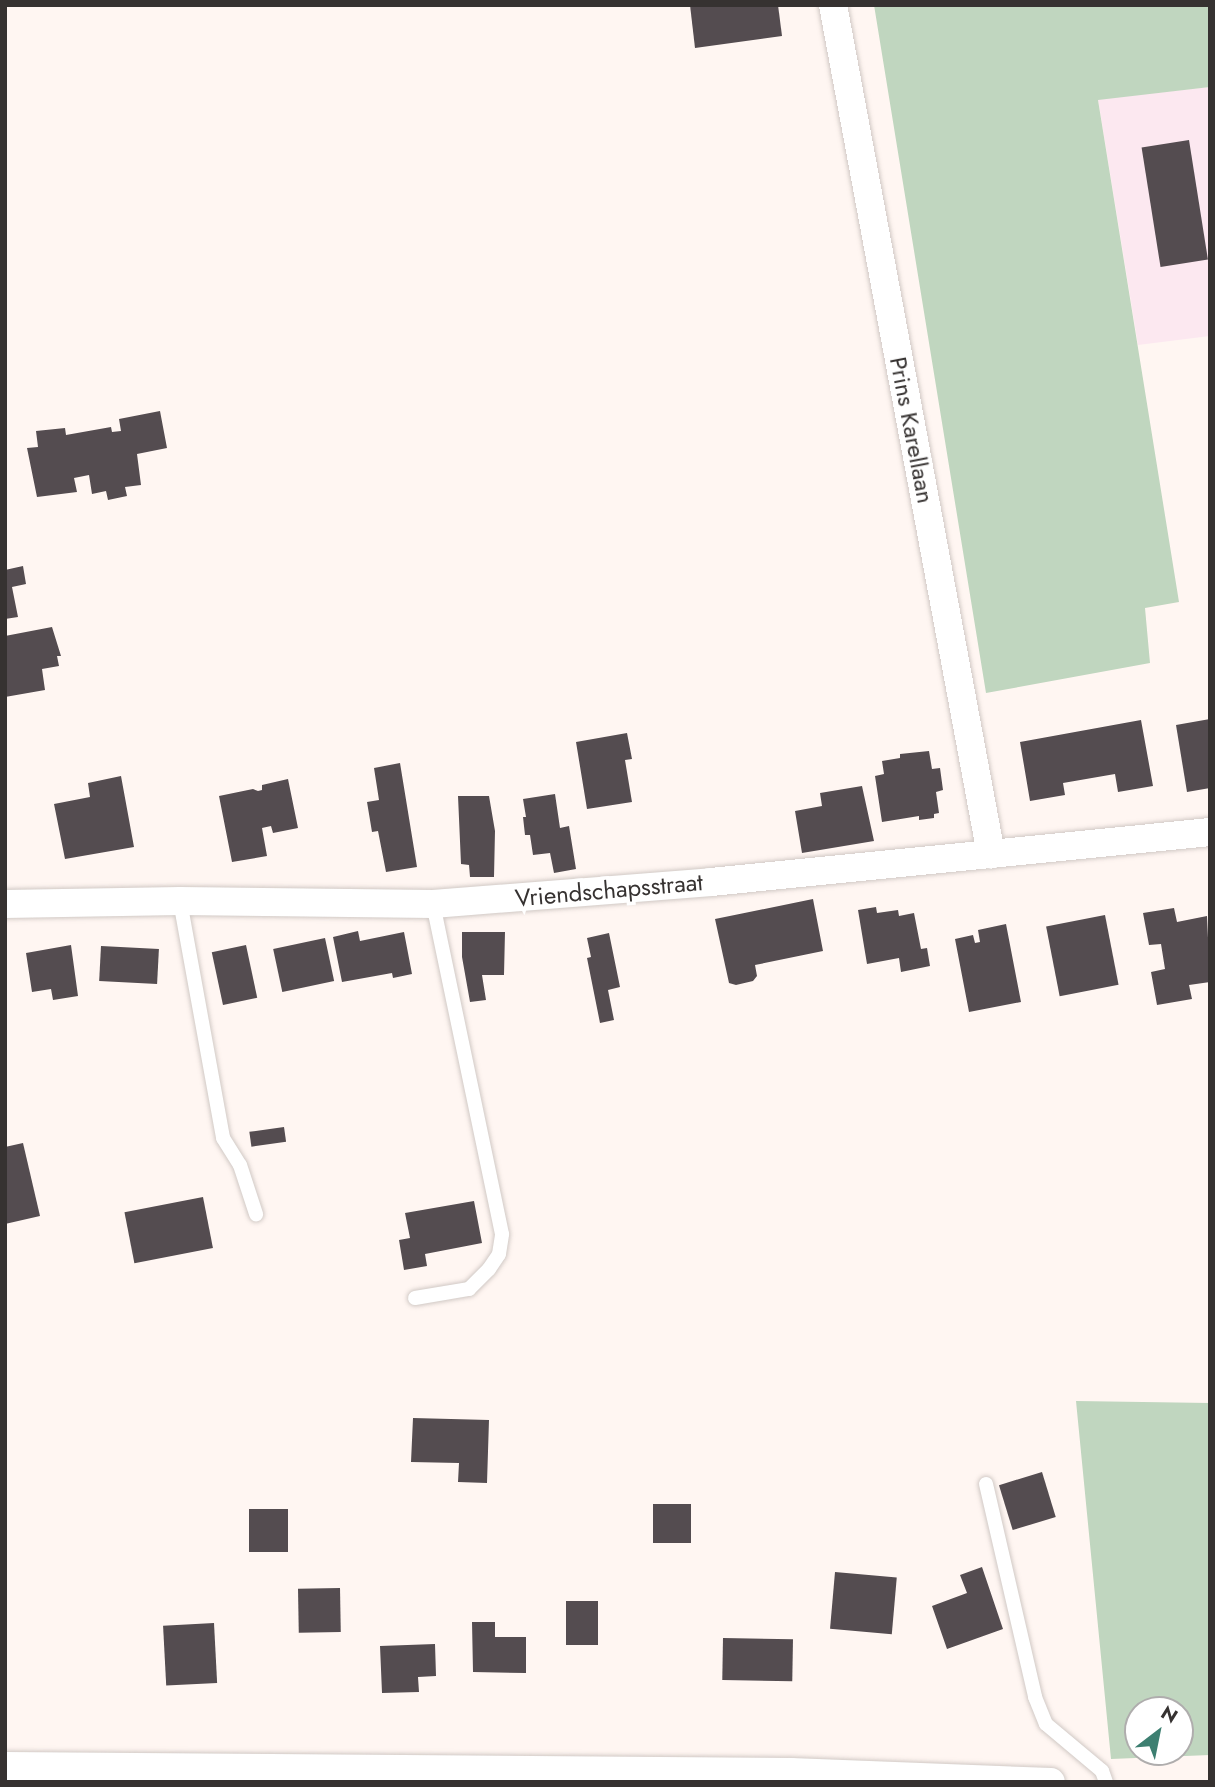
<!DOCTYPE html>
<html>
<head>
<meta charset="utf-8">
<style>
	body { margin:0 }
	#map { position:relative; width:1215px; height:1787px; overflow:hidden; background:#fff6f2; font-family:Jost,sans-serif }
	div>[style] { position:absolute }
	.industrial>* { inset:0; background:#fce8f0 }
	.green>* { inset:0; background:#c0d6bf }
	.building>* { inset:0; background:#544c50; transform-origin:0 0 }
	.roads { filter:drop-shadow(0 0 2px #d1c9c5) drop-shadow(0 0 2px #d1c9c5) }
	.service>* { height:14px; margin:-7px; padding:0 7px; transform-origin:7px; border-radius:7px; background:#fff }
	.minor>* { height:28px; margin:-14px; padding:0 14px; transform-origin:14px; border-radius:14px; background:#fff }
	span { translate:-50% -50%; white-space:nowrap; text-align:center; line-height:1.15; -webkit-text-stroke:7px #fff; paint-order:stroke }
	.street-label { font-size:24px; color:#363231 }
	.frame { position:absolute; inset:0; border:7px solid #363231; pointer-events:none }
	.north { position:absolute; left:1124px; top:1696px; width:70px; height:70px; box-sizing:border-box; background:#fff; border:2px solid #afadad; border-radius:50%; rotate:32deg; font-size:19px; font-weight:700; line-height:28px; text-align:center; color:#363231 }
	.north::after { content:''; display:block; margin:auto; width:24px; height:32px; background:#3d7f71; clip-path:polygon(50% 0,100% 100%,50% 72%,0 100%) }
</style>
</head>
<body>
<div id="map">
	<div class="industrial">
		<i style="clip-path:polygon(1210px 87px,1210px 336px,1138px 345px,1098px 99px)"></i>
	</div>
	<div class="green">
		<i style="clip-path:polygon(874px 5px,1210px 5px,1210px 87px,1098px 100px,1179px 602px,1145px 608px,1150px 663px,986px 693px)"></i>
		<i style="clip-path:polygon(evenodd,1076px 1401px,1210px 1403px,1210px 1755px,1111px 1759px,1076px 1401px,1138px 1710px,1180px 1710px,1180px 1752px,1138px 1752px,1138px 1710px)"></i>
	</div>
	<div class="building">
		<i style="clip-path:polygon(690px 5px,778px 5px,782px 36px,695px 48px)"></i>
		<i style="left:1189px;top:140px;width:121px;height:48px;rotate:81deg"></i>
		<i style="clip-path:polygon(160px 411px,167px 448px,137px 454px,141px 485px,125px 487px,127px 496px,108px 500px,106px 491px,92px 494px,89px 475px,74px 478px,77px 492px,37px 497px,27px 448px,38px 447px,36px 431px,65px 428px,66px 435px,111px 427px,112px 432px,121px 431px,119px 419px)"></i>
		<i style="clip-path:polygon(23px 566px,26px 584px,12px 587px,18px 617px,5px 619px,5px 570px)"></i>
		<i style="clip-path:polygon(52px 627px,61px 656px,57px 656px,59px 666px,42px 669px,45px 690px,5px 697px,5px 636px)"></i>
		<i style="clip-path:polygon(1210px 719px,1210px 788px,1187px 792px,1176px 725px)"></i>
		<i style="clip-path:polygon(1141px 720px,1153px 786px,1118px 792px,1115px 774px,1063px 783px,1065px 795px,1030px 801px,1020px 742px)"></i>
		<i style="clip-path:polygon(627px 733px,632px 759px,625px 760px,632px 802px,587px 809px,576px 742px)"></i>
		<i style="clip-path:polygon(929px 751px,932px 769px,940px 768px,943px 790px,936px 792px,939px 813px,934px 814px,934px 818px,919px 820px,919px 816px,882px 822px,875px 776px,884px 774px,882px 761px,900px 758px,900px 754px)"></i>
		<i style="clip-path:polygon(400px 763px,417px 867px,386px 872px,378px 831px,372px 832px,367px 802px,379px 800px,374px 768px)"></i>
		<i style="clip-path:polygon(121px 776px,134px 847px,65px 859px,54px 804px,90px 797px,88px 783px)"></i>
		<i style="clip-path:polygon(288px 779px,298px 828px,273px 833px,271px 826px,262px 828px,267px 856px,232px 862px,219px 796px,253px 789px,258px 791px,262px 790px,262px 785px)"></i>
		<i style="clip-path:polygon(862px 786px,874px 841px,802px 853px,795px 811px,822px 806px,820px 793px)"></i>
		<i style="clip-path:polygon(555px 794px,560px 828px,569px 826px,576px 869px,554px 873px,550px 853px,533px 855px,530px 835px,525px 835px,523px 817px,526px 817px,523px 799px)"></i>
		<i style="clip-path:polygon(458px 796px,489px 796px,495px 831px,494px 877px,470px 877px,469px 865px,461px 864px)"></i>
		<i style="clip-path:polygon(813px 899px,823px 951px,755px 965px,757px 976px,753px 981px,736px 985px,729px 983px,715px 919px)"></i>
		<i style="clip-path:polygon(876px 907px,877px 913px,898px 910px,899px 916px,914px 913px,921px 949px,927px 948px,930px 966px,901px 972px,899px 958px,867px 964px,858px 910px)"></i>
		<i style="clip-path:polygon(1174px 908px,1177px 922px,1207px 916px,1210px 982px,1189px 985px,1192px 999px,1157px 1005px,1151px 972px,1165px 969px,1161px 944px,1149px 945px,1143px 913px)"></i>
		<i style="left:1105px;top:915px;width:71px;height:60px;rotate:79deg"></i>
		<i style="clip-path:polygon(1006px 924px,1021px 1002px,969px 1012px,955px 939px,973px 935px,975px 943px,980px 942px,978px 930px)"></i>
		<i style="clip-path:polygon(358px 931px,360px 941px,404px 932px,412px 974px,393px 978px,392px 973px,342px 982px,333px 937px)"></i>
		<i style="clip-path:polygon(462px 932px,505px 932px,504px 975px,482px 975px,486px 1000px,470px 1002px,462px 957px)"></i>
		<i style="clip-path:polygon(609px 933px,620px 987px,608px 990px,614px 1020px,600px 1023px,587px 958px,591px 957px,587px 938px)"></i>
		<i style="left:325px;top:938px;width:44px;height:53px;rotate:78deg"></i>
		<i style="clip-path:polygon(71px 945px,78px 996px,53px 1000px,51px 989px,32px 992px,26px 953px)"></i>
		<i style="left:246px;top:945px;width:54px;height:35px;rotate:78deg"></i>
		<i style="left:101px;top:946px;width:58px;height:35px;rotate:3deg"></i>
		<i style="left:284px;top:1127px;width:15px;height:35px;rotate:82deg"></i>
		<i style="clip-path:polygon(23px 1143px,40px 1216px,5px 1224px,5px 1147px)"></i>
		<i style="left:203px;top:1197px;width:52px;height:80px;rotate:79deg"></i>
		<i style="clip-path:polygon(474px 1201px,482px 1243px,425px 1254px,427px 1266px,404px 1270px,399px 1240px,410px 1238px,405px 1213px)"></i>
		<i style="clip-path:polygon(413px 1418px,489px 1420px,487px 1483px,458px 1482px,459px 1463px,411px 1462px)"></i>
		<i style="left:1042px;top:1472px;width:47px;height:45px;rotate:73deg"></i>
		<i style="left:653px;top:1504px;width:38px;height:39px"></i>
		<i style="left:249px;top:1509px;width:39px;height:43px"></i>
		<i style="clip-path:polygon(982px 1567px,1003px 1629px,947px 1649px,932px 1606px,967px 1593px,960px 1575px)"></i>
		<i style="left:835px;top:1572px;width:62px;height:57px;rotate:5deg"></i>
		<i style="left:340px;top:1588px;width:44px;height:42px;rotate:89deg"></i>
		<i style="left:566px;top:1601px;width:32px;height:44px"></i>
		<i style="clip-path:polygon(472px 1622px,495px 1622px,495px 1637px,526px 1637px,526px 1673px,473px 1672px)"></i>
		<i style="left:214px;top:1623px;width:60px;height:51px;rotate:87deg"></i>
		<i style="left:723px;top:1638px;width:70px;height:42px;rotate:1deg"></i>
		<i style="clip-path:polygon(435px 1644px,436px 1676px,418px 1677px,419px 1692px,382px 1693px,380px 1646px)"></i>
	</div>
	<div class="roads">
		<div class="service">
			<i style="left:180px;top:901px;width:241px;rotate:79.7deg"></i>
			<i style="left:223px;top:1138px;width:32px;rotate:58deg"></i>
			<i style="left:240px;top:1165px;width:52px;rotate:71.9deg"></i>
			<i style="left:415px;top:1298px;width:55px;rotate:-9.5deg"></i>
			<i style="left:469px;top:1289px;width:28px;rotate:-45deg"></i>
			<i style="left:489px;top:1269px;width:18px;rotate:-56deg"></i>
			<i style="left:499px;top:1254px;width:20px;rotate:-81deg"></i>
			<i style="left:502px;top:1234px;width:337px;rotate:-101.8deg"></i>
			<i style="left:986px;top:1484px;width:219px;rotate:77deg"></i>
			<i style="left:1035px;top:1697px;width:29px;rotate:68deg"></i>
			<i style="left:1046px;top:1724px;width:73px;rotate:40deg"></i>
			<i style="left:1102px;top:1771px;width:12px;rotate:70deg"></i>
		</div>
		<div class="minor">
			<i style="left:833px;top:5px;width:864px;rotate:79.46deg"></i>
			<i style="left:5px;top:904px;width:175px;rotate:-1deg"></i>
			<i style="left:180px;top:901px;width:253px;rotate:0.7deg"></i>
			<i style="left:433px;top:904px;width:279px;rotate:-4.5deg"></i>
			<i style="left:711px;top:882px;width:501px;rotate:-5.72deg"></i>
			<i style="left:5px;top:1766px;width:786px;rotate:0.44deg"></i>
			<i style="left:791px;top:1772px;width:260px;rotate:2.2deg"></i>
		</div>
	</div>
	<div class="street-label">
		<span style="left:912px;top:430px;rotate:79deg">Prins Karellaan</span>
		<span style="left:609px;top:890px;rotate:-5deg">Vriendschapsstraat</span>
	</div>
	<div class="frame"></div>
	<div class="north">N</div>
</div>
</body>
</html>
